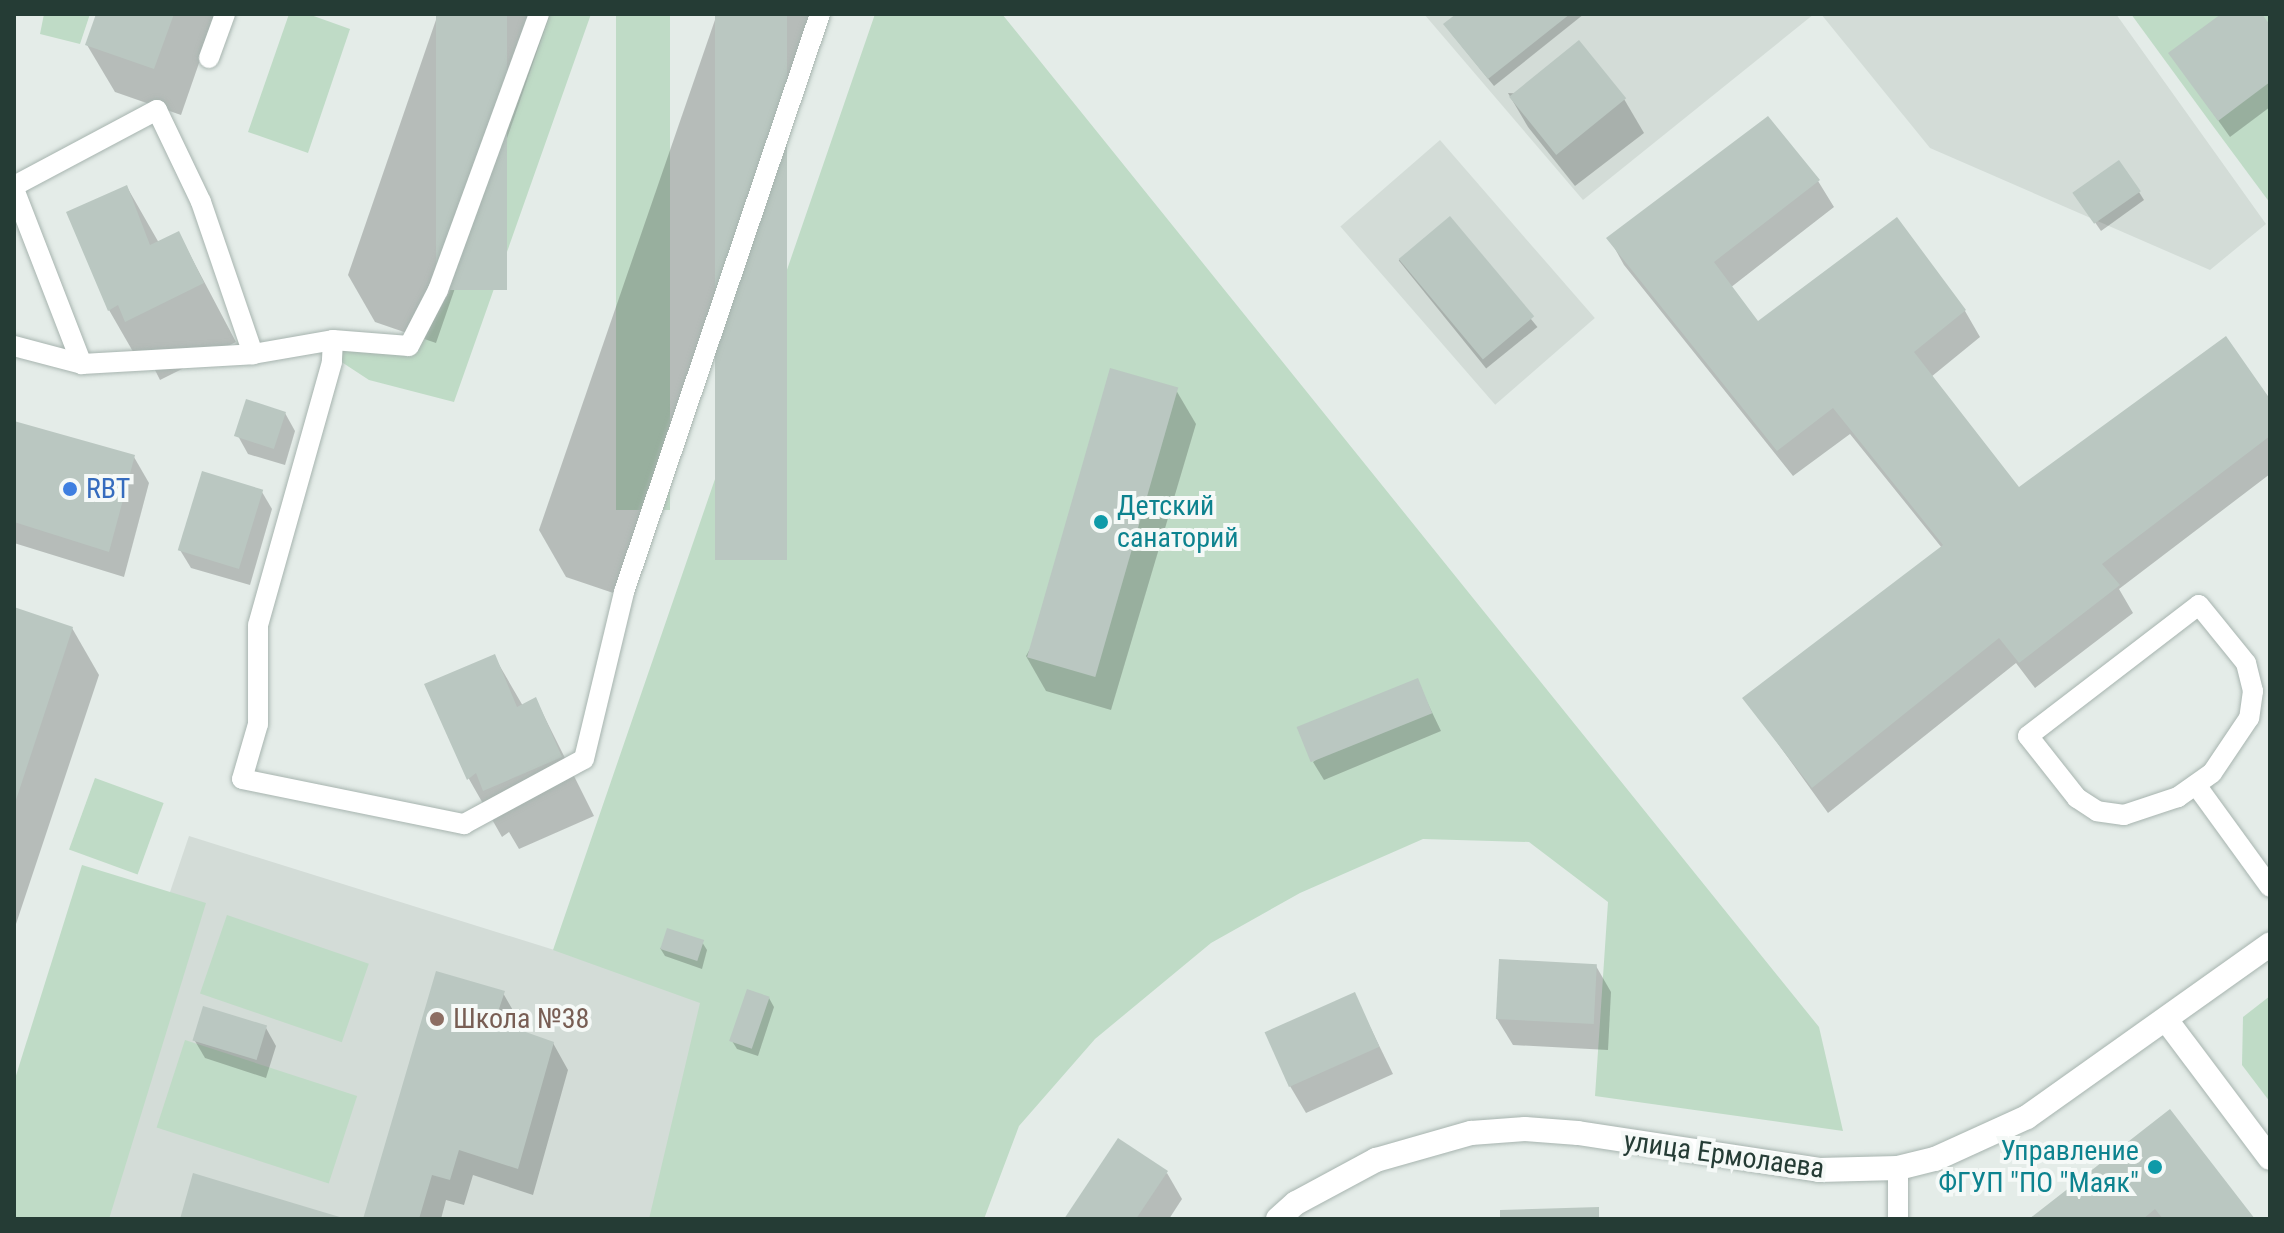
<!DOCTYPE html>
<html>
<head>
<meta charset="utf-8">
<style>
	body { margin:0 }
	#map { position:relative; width:2284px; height:1233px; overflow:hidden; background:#e4ece8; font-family:"Roboto Condensed",sans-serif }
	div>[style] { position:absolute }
	.built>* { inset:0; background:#d3dcd7; transform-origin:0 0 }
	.green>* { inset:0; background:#bfdbc6; transform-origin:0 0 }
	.shadow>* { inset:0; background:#0003; transform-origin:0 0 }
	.building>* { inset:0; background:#bac7c1; transform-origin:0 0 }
	.roads { filter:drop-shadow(0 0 2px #a7b4af) drop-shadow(0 0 2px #a7b4af) }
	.service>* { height:20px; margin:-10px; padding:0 10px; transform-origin:10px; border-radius:10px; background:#fff }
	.minor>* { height:24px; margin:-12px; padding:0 12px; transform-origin:12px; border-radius:12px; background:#fff }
	.dots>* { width:22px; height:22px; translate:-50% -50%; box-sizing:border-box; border:4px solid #f5f9f7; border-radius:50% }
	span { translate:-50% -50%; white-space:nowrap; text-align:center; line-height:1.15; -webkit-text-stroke:8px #f5f9f7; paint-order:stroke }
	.shop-label { font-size:28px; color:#366cbe }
	.left { translate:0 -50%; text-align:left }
	.culture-label { font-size:28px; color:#0d838f }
	.right { translate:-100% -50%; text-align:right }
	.education-label { font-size:28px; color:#785e54 }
	.street-label { font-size:28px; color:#253c35 }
	.frame { position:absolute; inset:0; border:16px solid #253c35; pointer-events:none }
</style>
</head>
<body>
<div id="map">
	<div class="built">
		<i style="clip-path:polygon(1424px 14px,1814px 14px,1583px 200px)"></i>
		<i style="clip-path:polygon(1821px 14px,2116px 14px,2266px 224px,2210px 270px,1930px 148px)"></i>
		<i style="left:1440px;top:140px;width:236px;height:132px;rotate:49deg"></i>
		<i style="clip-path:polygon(189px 836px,711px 999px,777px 1219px,59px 1219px)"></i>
	</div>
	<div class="green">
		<i style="clip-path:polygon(44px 14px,90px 14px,80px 44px,40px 34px)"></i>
		<i style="clip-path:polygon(289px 14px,308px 14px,350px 29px,308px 153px,248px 132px)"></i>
		<i style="clip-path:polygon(546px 14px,591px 14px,454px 402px,369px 380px,340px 361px,342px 347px,418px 347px,449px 293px)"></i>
		<i style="left:616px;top:14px;width:54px;height:496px"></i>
		<i style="clip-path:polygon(875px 14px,1002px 14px,1819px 1027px,1843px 1131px,1595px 1096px,1608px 902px,1529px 842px,1423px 839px,1300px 893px,1211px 943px,1095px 1039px,1019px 1126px,984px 1219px,649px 1219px,700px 1003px,553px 950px)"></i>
		<i style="clip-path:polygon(2131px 14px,2270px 14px,2270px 203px,2210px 122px)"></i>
		<i style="left:95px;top:778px;width:73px;height:76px;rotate:20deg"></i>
		<i style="clip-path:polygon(82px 865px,206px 903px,109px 1219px,14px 1219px,14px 1082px)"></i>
		<i style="left:227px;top:915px;width:150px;height:83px;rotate:19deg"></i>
		<i style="clip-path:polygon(2270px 996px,2270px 1102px,2242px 1065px,2243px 1017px)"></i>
		<i style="left:185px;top:1040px;width:181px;height:92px;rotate:18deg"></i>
	</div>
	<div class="shadow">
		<i style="clip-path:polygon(98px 14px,216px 14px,181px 115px,115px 92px,87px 45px)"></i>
		<i style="clip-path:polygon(438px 14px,550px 14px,436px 343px,375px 322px,348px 275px)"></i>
		<i style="clip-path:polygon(717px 14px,829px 14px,628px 598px,566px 577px,539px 530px)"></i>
		<i style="clip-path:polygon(1460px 14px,1584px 14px,1494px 86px,1451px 33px)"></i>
		<i style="clip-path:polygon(2224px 14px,2260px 14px,2270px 28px,2270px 107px,2230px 137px,2171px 54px)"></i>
		<i style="clip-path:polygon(1508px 93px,1624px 99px,1644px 133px,1575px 186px,1528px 127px)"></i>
		<i style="clip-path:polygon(1818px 181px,1834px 207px,1730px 288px,1757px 323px,1965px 311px,1980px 337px,1931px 377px,2019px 490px,2270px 402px,2270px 474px,2119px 589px,2133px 613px,2035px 688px,2016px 663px,1828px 813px,1745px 698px,1942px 548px,1850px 434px,1793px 476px,1624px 265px,1609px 238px)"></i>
		<i style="clip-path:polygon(127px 187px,159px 243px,179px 234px,236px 342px,160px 380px,152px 364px,143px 369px,109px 310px,69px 213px)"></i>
		<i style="clip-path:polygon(2139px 192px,2144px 200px,2101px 231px,2081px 202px)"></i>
		<i style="left:1450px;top:219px;width:139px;height:66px;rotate:51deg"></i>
		<i style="clip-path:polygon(1176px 390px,1196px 424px,1111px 710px,1046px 691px,1026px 656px)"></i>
		<i style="clip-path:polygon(285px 413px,295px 431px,285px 465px,248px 454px,238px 436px)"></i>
		<i style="clip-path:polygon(14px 423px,134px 457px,149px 483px,124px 577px,14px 543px)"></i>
		<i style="clip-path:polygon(262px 492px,272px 509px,250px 585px,191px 568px,180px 550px)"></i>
		<i style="clip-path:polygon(14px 609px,72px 628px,99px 675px,14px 930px)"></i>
		<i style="clip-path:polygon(494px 656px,523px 706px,536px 700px,594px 816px,519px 849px,509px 832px,502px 837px,469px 779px,426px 685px)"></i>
		<i style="clip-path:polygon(1417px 681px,1441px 731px,1324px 780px,1313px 762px)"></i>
		<i style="clip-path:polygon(702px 942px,707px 950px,702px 969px,665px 956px,660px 948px)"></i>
		<i style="clip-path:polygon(1596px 966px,1611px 992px,1608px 1050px,1513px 1045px,1497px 1019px)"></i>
		<i style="clip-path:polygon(evenodd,503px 993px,518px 1019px,515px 1030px,553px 1043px,568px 1070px,533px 1195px,473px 1175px,464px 1205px,446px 1200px,441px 1219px,365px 1219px,503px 993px,496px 1010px,500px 1010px,494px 1031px,496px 1010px)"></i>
		<i style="clip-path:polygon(1354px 994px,1393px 1074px,1306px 1113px,1290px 1086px)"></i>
		<i style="clip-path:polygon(769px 998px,774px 1007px,758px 1056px,737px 1049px,732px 1041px)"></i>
		<i style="clip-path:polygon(266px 1028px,276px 1046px,266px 1078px,205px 1058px,195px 1041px)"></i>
		<i style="clip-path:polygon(2170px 1112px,2252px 1219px,2033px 1219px)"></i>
		<i style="clip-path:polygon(1167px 1173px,1182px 1199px,1169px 1219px,1066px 1219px)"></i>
	</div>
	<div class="building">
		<i style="clip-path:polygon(96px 14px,174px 14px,154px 69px,85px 45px)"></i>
		<i style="left:436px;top:14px;width:71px;height:276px"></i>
		<i style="left:715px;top:14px;width:72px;height:546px"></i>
		<i style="clip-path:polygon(1456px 14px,1570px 14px,1488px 79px,1443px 24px)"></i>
		<i style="clip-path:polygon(2221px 14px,2262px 14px,2270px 25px,2270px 82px,2218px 121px,2168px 53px)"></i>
		<i style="left:1579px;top:40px;width:75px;height:90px;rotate:51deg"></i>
		<i style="clip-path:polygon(1768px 116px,1820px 180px,1714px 262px,1758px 321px,1897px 217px,1966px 310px,1914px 352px,2019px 487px,2226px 336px,2270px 399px,2270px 436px,2102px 564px,2120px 585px,2019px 663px,1999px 638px,1812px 788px,1742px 698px,1943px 545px,1833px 408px,1777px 451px,1606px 238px)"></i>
		<i style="left:2119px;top:160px;width:38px;height:57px;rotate:55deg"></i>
		<i style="clip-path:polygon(127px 185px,150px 245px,179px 231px,204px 283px,125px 322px,118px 305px,108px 311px,66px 212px)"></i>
		<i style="left:1450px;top:216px;width:131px;height:67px;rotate:50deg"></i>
		<i style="left:1110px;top:368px;width:71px;height:301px;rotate:16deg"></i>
		<i style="left:246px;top:399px;width:42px;height:39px;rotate:18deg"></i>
		<i style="clip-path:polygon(14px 421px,135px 455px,109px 552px,14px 522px)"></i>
		<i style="left:202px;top:471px;width:64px;height:83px;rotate:17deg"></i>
		<i style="clip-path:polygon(14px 607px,73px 627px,15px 803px,14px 803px)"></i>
		<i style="clip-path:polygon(495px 654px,517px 707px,536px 697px,562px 757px,483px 791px,476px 773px,467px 780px,424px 684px)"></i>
		<i style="left:1418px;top:678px;width:38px;height:131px;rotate:68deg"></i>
		<i style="left:667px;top:928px;width:39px;height:22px;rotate:18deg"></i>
		<i style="left:1499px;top:959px;width:98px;height:60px;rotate:3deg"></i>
		<i style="clip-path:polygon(436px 971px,505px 991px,495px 1021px,554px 1042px,518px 1169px,459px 1150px,450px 1180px,432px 1175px,419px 1219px,363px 1219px)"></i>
		<i style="left:747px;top:989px;width:24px;height:55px;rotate:19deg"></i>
		<i style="left:1355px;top:992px;width:60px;height:99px;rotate:66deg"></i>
		<i style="left:203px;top:1006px;width:67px;height:36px;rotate:17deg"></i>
		<i style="clip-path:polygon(2170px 1109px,2255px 1219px,2163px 1219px,2155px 1209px,2143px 1219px,2029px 1219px)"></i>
		<i style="clip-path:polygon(1118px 1138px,1168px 1171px,1136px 1219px,1064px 1219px)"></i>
		<i style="clip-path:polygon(193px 1173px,343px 1218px,342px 1219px,180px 1219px)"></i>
		<i style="clip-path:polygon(1599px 1207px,1599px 1219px,1500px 1219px,1500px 1210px)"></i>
	</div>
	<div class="roads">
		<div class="service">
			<i style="left:209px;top:58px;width:47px;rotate:-70deg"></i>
			<i style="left:14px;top:186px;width:162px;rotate:-28deg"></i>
			<i style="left:157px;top:110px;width:102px;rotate:64.4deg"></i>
			<i style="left:201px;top:202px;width:161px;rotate:71.1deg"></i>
			<i style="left:14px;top:189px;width:188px;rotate:68.8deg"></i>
			<i style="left:333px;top:340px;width:22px;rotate:93deg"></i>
			<i style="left:332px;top:362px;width:273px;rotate:105.7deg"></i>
			<i style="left:258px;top:625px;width:99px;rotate:90deg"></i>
			<i style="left:258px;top:724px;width:57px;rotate:106.2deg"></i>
			<i style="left:242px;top:779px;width:227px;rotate:11.5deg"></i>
			<i style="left:464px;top:824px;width:136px;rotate:-28.4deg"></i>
			<i style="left:584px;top:759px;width:172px;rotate:-76.5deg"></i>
			<i style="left:624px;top:592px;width:610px;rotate:-71.27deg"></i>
			<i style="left:14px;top:346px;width:70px;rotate:14.8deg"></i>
			<i style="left:82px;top:364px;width:171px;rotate:-3.3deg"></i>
			<i style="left:253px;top:354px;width:81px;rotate:-9.9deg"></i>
			<i style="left:333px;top:340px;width:76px;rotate:4.5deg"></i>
			<i style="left:409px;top:346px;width:63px;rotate:-62.6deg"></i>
			<i style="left:438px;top:290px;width:294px;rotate:-69.9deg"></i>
			<i style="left:2199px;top:605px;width:75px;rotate:51deg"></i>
			<i style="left:2246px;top:663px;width:29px;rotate:76deg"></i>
			<i style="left:2253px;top:691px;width:27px;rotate:98deg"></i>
			<i style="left:2249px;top:718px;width:66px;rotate:123.9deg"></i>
			<i style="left:2212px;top:773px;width:42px;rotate:144.8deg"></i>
			<i style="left:2178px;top:797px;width:57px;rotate:161.6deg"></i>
			<i style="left:2124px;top:815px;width:27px;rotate:-172deg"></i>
			<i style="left:2097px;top:811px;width:24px;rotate:-147deg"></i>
			<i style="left:2077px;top:798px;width:79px;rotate:-128.3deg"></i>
			<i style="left:2028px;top:736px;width:215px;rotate:-37.5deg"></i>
			<i style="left:2196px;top:785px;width:126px;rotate:54deg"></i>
			<i style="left:1898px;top:1219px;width:51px;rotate:-90deg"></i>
		</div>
		<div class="minor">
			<i style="left:2167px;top:1021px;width:171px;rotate:53.1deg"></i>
			<i style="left:1278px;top:1219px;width:24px;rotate:-42deg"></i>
			<i style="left:1296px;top:1203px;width:91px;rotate:-28.3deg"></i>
			<i style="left:1376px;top:1160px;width:99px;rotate:-15.9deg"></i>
			<i style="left:1471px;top:1133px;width:54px;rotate:-4.2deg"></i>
			<i style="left:1525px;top:1129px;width:53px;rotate:4.3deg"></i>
			<i style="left:1578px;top:1133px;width:244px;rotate:8.7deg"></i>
			<i style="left:1819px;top:1170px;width:79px;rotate:-1.5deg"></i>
			<i style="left:1898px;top:1168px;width:38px;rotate:-14deg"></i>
			<i style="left:1935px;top:1159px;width:101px;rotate:-24.5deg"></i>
			<i style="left:2027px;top:1117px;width:298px;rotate:-35.4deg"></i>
		</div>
	</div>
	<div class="dots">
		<i style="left:70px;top:489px;background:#3f7fe0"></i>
		<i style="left:1101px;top:522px;background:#0f9aa8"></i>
		<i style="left:437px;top:1019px;background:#8d6e63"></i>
		<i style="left:2155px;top:1167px;background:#0f9aa8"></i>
	</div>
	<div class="shop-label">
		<span class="left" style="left:86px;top:489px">RBT</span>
	</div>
	<div class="culture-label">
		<span class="left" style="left:1117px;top:522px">Детский<br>санаторий</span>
		<span class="right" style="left:2139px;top:1167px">Управление<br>ФГУП "ПО "Маяк"</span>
	</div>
	<div class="education-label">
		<span class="left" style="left:453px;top:1019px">Школа №38</span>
	</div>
	<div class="street-label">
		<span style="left:1724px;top:1155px;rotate:8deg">улица Ермолаева</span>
	</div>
	<div class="frame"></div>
</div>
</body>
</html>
